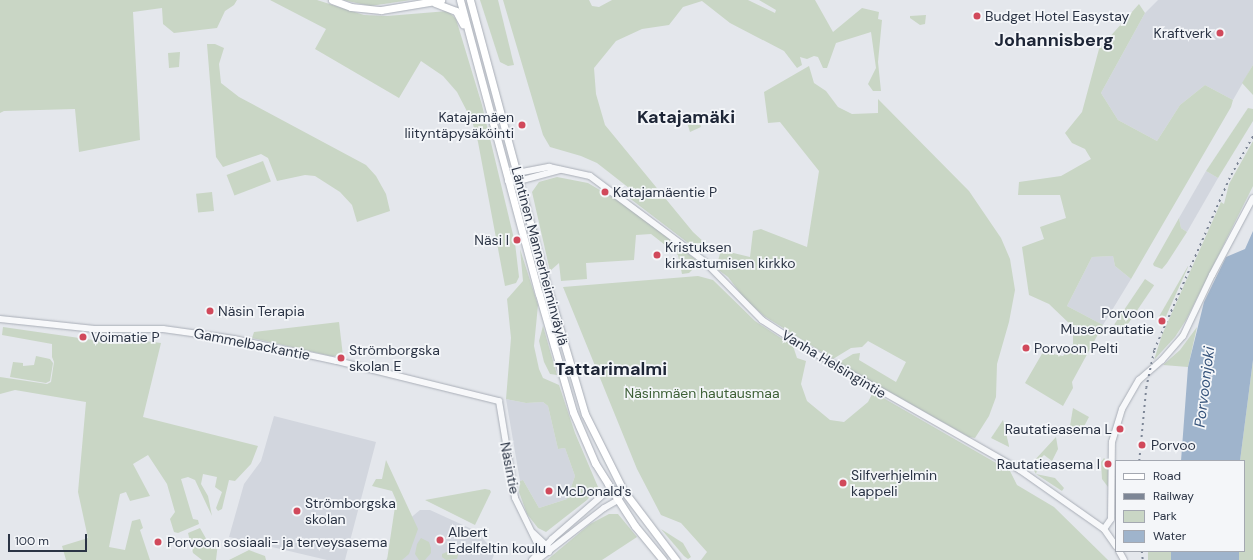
<!DOCTYPE html>
<html>
<head>
<meta charset="utf-8">
<style>
	body { margin:0 }
	#map { position:relative; width:1253px; height:560px; overflow:hidden; background:#e4e7ec; font-family:"DM Sans",sans-serif }
	div>[style] { position:absolute }
	.built>* { inset:0; background:#d2d6de }
	.green>* { inset:0; background:#c9d6c5; transform-origin:0 0 }
	.water>* { inset:0; background:#9fb4cc; transform-origin:0 0 }
	.roads { filter:drop-shadow(0 0 1px #a9aeb7) drop-shadow(0 0 1px #a9aeb7) }
	.tertiary>* { height:6px; margin:-3px; padding:0 3px; transform-origin:3px; border-radius:3px; background:#f7f8fa }
	.secondary>* { height:7px; margin:-3.5px; padding:0 3.5px; transform-origin:3.5px; border-radius:3.5px; background:#fff }
	.rail>* { height:1.5px; margin-top:-0.75px; transform-origin:0; background:repeating-linear-gradient(90deg,#7d8696 0 2px,transparent 0 6px) }
	.dots>* { width:11px; height:11px; translate:-50% -50%; box-sizing:border-box; border:2px solid #f4f6f9; border-radius:50% }
	span { translate:-50% -50%; white-space:nowrap; text-align:center; line-height:1.15; -webkit-text-stroke:3.5px #f4f6f9; paint-order:stroke }
	.poi-label { font-size:14px; color:#2b3445 }
	.left { translate:0 -50%; text-align:left }
	.right { translate:-100% -50%; text-align:right }
	.street-label { font-size:14px; color:#2b3445 }
	.park-label { font-size:14px; color:#3f6138 }
	.water-label { font-size:15px; color:#34527a; font-style:italic }
	.district-label { font-size:18px; color:#1d2536; font-weight:700 }
	.legend { position:absolute; left:1115px; top:460px; width:130px; height:92px; box-sizing:border-box; background:#f4f6f9; border:1px solid #a4a8b1; margin:0; padding:5px 7px; list-style:none; font-size:12px; color:#2b3445 }
	.legend li { display:flex; align-items:center; gap:8px; height:20px }
	.legend b { width:20px; border:1px solid #a4a8b1 }
	.scale { position:absolute; left:8px; top:534px; width:79px; height:18px; box-sizing:border-box; border:2px solid #2b3445; border-top:0; padding-left:5px; font-size:12px; line-height:14px; white-space:nowrap; color:#2b3445; -webkit-text-stroke:3px #f4f6f9; paint-order:stroke }
</style>
</head>
<body>
<div id="map">
	<div class="built">
		<i style="clip-path:polygon(1158px 0,1253px 0,1253px 65px,1233px 100px,1205px 85px,1180px 105px,1157px 141px,1118px 120px,1101px 93px,1145px 13px)"></i>
		<i style="clip-path:polygon(1206px 171px,1218px 178px,1187px 232px,1181px 228px,1179px 218px)"></i>
		<i style="clip-path:polygon(1113px 256px,1115px 266px,1131px 279px,1103px 325px,1067px 306px,1092px 257px)"></i>
		<i style="clip-path:polygon(506px 399px,526px 403px,543px 402px,548px 406px,558px 449px,565px 448px,575px 476px,567px 499px,539px 508px,523px 480px,520px 481px)"></i>
		<i style="clip-path:polygon(274px 416px,376px 442px,345px 560px,327px 560px,229px 537px,244px 484px,261px 461px)"></i>
		<i style="clip-path:polygon(420px 510px,430px 510px,476px 531px,495px 552px,492px 560px,386px 560px,393px 550px,396px 530px)"></i>
	</div>
	<div class="green">
		<i style="clip-path:polygon(0 0,237px 0,234px 5px,225px 11px,217px 28px,174px 33px,163px 24px,162px 8px,133px 12px,140px 140px,79px 152px,75px 109px,4px 111px,0 113px)"></i>
		<i style="clip-path:polygon(270px 0,317px 0,364px 15px,387px 16px,448px 11px,456px 19px,482px 105px,515px 243px,519px 277px,516px 283px,505px 286px,478px 142px,472px 121px,457px 92px,443px 76px,421px 61px,399px 98px,315px 49px,326px 29px)"></i>
		<i style="clip-path:polygon(343px 0,411px 0,370px 6px)"></i>
		<i style="clip-path:polygon(480px 0,498px 0,514px 65px,508px 66px,500px 62px)"></i>
		<i style="clip-path:polygon(503px 0,589px 0,592px 6px,599px 7px,612px 0,748px 0,775px 13px,776px 10px,759px 0,815px 0,833px 32px,862px 8px,879px 12px,878px 19px,882px 20px,878px 62px,881px 91px,873px 91px,868px 84px,876px 68px,871px 32px,836px 43px,827px 68px,823px 68px,818px 57px,814px 56px,807px 59px,800px 57px,802px 65px,797px 68px,784px 51px,730px 23px,702px 1px,683px 7px,669px 25px,642px 29px,616px 41px,594px 68px,596px 94px,605px 125px,693px 232px,706px 244px,701px 250px,696px 249px,628px 197px,629px 188px,597px 163px,581px 156px,550px 147px,543px 135px)"></i>
		<i style="clip-path:polygon(1139px 4px,1145px 13px,1101px 93px,1118px 120px,1157px 141px,1180px 105px,1205px 85px,1233px 100px,1231px 107px,1131px 279px,1115px 266px,1113px 256px,1092px 257px,1067px 306px,1103px 325px,1072px 382px,1073px 388px,1063px 406px,1025px 383px,1043px 352px,1063px 356px,1073px 344px,1073px 327px,1049px 304px,1029px 295px,1022px 247px,1044px 239px,1040px 227px,1066px 218px,1060px 195px,1018px 195px,1019px 182px,1061px 176px,1091px 159px,1085px 149px,1072px 143px,1065px 133px,1082px 112px,1099px 49px)"></i>
		<i style="clip-path:polygon(926px 15px,925px 24px,920px 25px,910px 18px,910px 16px)"></i>
		<i style="clip-path:polygon(207px 44px,215px 44px,224px 48px,219px 64px,221px 83px,239px 97px,366px 165px,376px 176px,386px 194px,390px 211px,357px 222px,352px 205px,340px 192px,315px 176px,305px 175px,277px 181px,268px 158px,261px 154px,223px 167px,216px 157px)"></i>
		<i style="clip-path:polygon(180px 52px,179px 67px,169px 68px,168px 53px)"></i>
		<i style="clip-path:polygon(1253px 65px,1253px 95px,1242px 83px)"></i>
		<i style="clip-path:polygon(809px 66px,814px 83px,826px 91px,838px 107px,852px 114px,878px 113px,878px 99px,969px 191px,1001px 238px,1010px 259px,1015px 290px,1009px 322px,997px 364px,996px 397px,989px 416px,975px 438px,969px 437px,838px 363px,853px 354px,860px 353px,859px 360px,896px 382px,906px 362px,868px 341px,862px 347px,851px 348px,833px 359px,764px 316px,744px 298px,728px 277px,716px 268px,721px 250px,750px 257px,753px 231px,761px 229px,807px 247px,819px 171px,780px 122px,768px 123px,764px 92px)"></i>
		<i style="clip-path:polygon(1248px 108px,1253px 109px,1253px 121px,1218px 178px,1206px 171px)"></i>
		<i style="clip-path:polygon(698px 115px,701px 127px,690px 132px,686px 119px)"></i>
		<i style="clip-path:polygon(1253px 141px,1253px 186px,1186px 320px,1175px 337px,1154px 360px,1162px 335px,1221px 202px,1224px 204px,1229px 184px)"></i>
		<i style="left:263px;top:161px;width:22px;height:39px;rotate:69deg"></i>
		<i style="clip-path:polygon(557px 177px,588px 183px,635px 211px,696px 260px,697px 265px,689px 273px,682px 274px,678px 255px,651px 234px,636px 235px,634px 260px,586px 263px,587px 279px,561px 281px,559px 263px,550px 271px,532px 192px,539px 182px)"></i>
		<i style="left:212px;top:192px;width:19px;height:16px;rotate:84deg"></i>
		<i style="clip-path:polygon(1179px 218px,1181px 228px,1187px 232px,1167px 263px,1162px 269px,1154px 266px,1153px 264px)"></i>
		<i style="clip-path:polygon(520px 249px,538px 305px,534px 346px,539px 369px,543px 378px,559px 385px,575px 433px,598px 487px,587px 500px,546px 532px,538px 528px,527px 514px,519px 492px,520px 481px,523px 480px,539px 508px,567px 499px,575px 476px,565px 448px,558px 449px,548px 406px,543px 402px,526px 403px,506px 399px,511px 338px,507px 299px,523px 281px)"></i>
		<i style="clip-path:polygon(1188px 266px,1188px 267px,1163px 323px,1157px 320px)"></i>
		<i style="clip-path:polygon(698px 276px,713px 280px,755px 321px,793px 346px,797px 358px,806px 361px,801px 384px,807px 401px,830px 420px,844px 422px,868px 402px,873px 392px,1010px 471px,1017px 485px,1054px 507px,1108px 560px,701px 560px,707px 552px,681px 523px,661px 515px,637px 469px,563px 287px)"></i>
		<i style="left:1145px;top:279px;width:11px;height:55px;rotate:34deg"></i>
		<i style="clip-path:polygon(339px 322px,343px 356px,331px 356px,252px 338px,254px 332px)"></i>
		<i style="clip-path:polygon(543px 326px,557px 375px,550px 374px,544px 362px,539px 341px)"></i>
		<i style="clip-path:polygon(3px 327px,114px 343px,145px 341px,161px 343px,143px 417px,258px 446px,251px 464px,235px 481px,229px 480px,222px 509px,218px 511px,216px 508px,222px 492px,215px 487px,217px 477px,203px 474px,201px 484px,208px 496px,212px 516px,195px 480px,188px 477px,181px 479px,193px 519px,198px 520px,199px 524px,178px 533px,174px 532px,170px 519px,175px 512px,167px 484px,148px 455px,133px 464px,150px 496px,130px 501px,126px 492px,120px 494px,109px 547px,125px 550px,132px 521px,140px 519px,143px 528px,140px 530px,150px 560px,66px 560px,62px 546px,88px 538px,78px 492px,86px 402px,15px 390px,0 394px,0 377px,47px 384px,51px 382px,54px 362px,52px 357px,52px 344px,2px 335px)"></i>
		<i style="clip-path:polygon(1197px 327px,1188px 367px,1163px 365px,1180px 350px)"></i>
		<i style="clip-path:polygon(36px 356px,50px 359px,53px 363px,50px 381px,46px 383px,10px 377px,13px 362px,23px 363px,23px 366px,34px 365px)"></i>
		<i style="clip-path:polygon(1253px 360px,1253px 560px,1239px 560px,1239px 551px,1244px 551px,1244px 461px,1240px 461px)"></i>
		<i style="clip-path:polygon(1073px 408px,1089px 417px,1081px 432px,1070px 426px)"></i>
		<i style="clip-path:polygon(1003px 420px,1009px 446px,1009px 447px,991px 438px)"></i>
		<i style="clip-path:polygon(1056px 437px,1058px 449px,1052px 461px,1044px 455px,1040px 459px,1036px 474px,1055px 478px,1064px 488px,1062px 491px,1036px 474px,1032px 467px,1032px 463px)"></i>
		<i style="clip-path:polygon(1104px 458px,1108px 462px,1108px 487px,1102px 479px,1101px 462px)"></i>
		<i style="clip-path:polygon(386px 460px,418px 529px,409px 554px,402px 560px,387px 560px,396px 500px,392px 491px,372px 486px,376px 479px,382px 479px)"></i>
		<i style="clip-path:polygon(485px 489px,490px 490px,491px 492px,475px 525px,425px 500px)"></i>
		<i style="clip-path:polygon(609px 514px,618px 514px,637px 537px,602px 560px,547px 560px,590px 524px)"></i>
		<i style="clip-path:polygon(200px 528px,208px 542px,218px 543px,216px 560px,202px 560px,193px 553px,188px 533px)"></i>
		<i style="clip-path:polygon(661px 529px,683px 543px,691px 557px,688px 559px,684px 556px)"></i>
		<i style="clip-path:polygon(421px 538px,429px 542px,431px 548px,431px 553px,425px 560px,419px 560px,415px 554px,417px 544px)"></i>
		<i style="clip-path:polygon(454px 549px,459px 551px,457px 559px,446px 560px,442px 557px,442px 554px)"></i>
		<i style="clip-path:polygon(249px 550px,265px 556px,266px 560px,229px 560px)"></i>
		<i style="left:1148px;top:551px;width:23px;height:9px"></i>
	</div>
	<div class="water">
		<i style="clip-path:polygon(1253px 231px,1253px 360px,1240px 461px,1181px 461px,1188px 367px,1204px 302px,1226px 257px,1245px 249px)"></i>
		<i style="left:1171px;top:551px;width:68px;height:9px"></i>
	</div>
	<div class="roads">
		<div class="tertiary">
			<i style="left:508px;top:181px;width:12px;rotate:-42deg"></i>
			<i style="left:517px;top:173px;width:33px;rotate:-11deg"></i>
			<i style="left:549px;top:167px;width:42px;rotate:12.4deg"></i>
			<i style="left:590px;top:176px;width:142px;rotate:36.7deg"></i>
			<i style="left:704px;top:261px;width:83px;rotate:45.5deg"></i>
			<i style="left:762px;top:320px;width:44px;rotate:33deg"></i>
			<i style="left:799px;top:344px;width:254px;rotate:29.7deg"></i>
			<i style="left:1020px;top:470px;width:103px;rotate:35.1deg"></i>
			<i style="left:1104px;top:529px;width:21px;rotate:55deg"></i>
			<i style="left:515px;top:182px;width:47px;rotate:-14.9deg"></i>
			<i style="left:0;top:319px;width:95px;rotate:6.1deg"></i>
			<i style="left:94px;top:329px;width:69px"></i>
			<i style="left:163px;top:329px;width:72px;rotate:8deg"></i>
			<i style="left:234px;top:339px;width:105px;rotate:12.1deg"></i>
			<i style="left:337px;top:361px;width:167px;rotate:13.9deg"></i>
			<i style="left:499px;top:401px;width:98px;rotate:80.6deg"></i>
			<i style="left:515px;top:498px;width:52px;rotate:63.9deg"></i>
			<i style="left:538px;top:545px;width:13px;rotate:32deg"></i>
			<i style="left:1104px;top:529px;width:12px;rotate:-55deg"></i>
			<i style="left:1111px;top:519px;width:77px;rotate:-89.3deg"></i>
			<i style="left:1112px;top:442px;width:34px;rotate:-73deg"></i>
			<i style="left:1122px;top:409px;width:34px;rotate:-60deg"></i>
			<i style="left:1139px;top:380px;width:30px;rotate:-41deg"></i>
			<i style="left:1162px;top:360px;width:32px;rotate:-49deg"></i>
			<i style="left:1183px;top:336px;width:68px;rotate:-64.6deg"></i>
			<i style="left:1212px;top:275px;width:87px;rotate:-62deg"></i>
			<i style="left:533px;top:533px;width:21px;rotate:43deg"></i>
			<i style="left:1119px;top:551px;width:10px;rotate:61deg"></i>
			<i style="left:532px;top:560px;width:29px;rotate:-46deg"></i>
			<i style="left:552px;top:539px;width:69px;rotate:-40.9deg"></i>
			<i style="left:604px;top:494px;width:9px;rotate:-27deg"></i>
			<i style="left:612px;top:490px;width:11px"></i>
			<i style="left:623px;top:490px;width:11px;rotate:117deg"></i>
			<i style="left:618px;top:500px;width:16px;rotate:150deg"></i>
			<i style="left:604px;top:508px;width:85px;rotate:142.2deg"></i>
		</div>
		<div class="secondary">
			<i style="left:332px;top:0;width:20px;rotate:20deg"></i>
			<i style="left:351px;top:7px;width:30px;rotate:6deg"></i>
			<i style="left:381px;top:10px;width:61px;rotate:-9.5deg"></i>
			<i style="left:460px;top:0;width:304px;rotate:75deg"></i>
			<i style="left:539px;top:294px;width:123px;rotate:73.9deg"></i>
			<i style="left:573px;top:412px;width:56px;rotate:66.7deg"></i>
			<i style="left:595px;top:463px;width:25px;rotate:58deg"></i>
			<i style="left:608px;top:484px;width:50px;rotate:57.3deg"></i>
			<i style="left:635px;top:526px;width:44px;rotate:50.5deg"></i>
			<i style="left:470px;top:0;width:302px;rotate:74.9deg"></i>
			<i style="left:549px;top:292px;width:127px;rotate:73.6deg"></i>
			<i style="left:585px;top:414px;width:85px;rotate:63.4deg"></i>
			<i style="left:623px;top:490px;width:88px;rotate:52.9deg"></i>
			<i style="left:435px;top:3px;width:22px;rotate:21deg"></i>
			<i style="left:456px;top:11px;width:15px;rotate:62deg"></i>
		</div>
	</div>
	<div class="rail">
		<i style="left:1139px;top:461px;width:73px;rotate:-84.5deg"></i>
		<i style="left:1146px;top:388px;width:39px;rotate:-78deg"></i>
		<i style="left:1154px;top:350px;width:191px;rotate:-66.3deg"></i>
		<i style="left:1231px;top:175px;width:45px;rotate:-60.6deg"></i>
		<i style="left:1142px;top:551px;width:9px;rotate:84deg"></i>
	</div>
	<div class="dots">
		<i style="left:977px;top:16px;background:#d1495b"></i>
		<i style="left:1220px;top:33px;background:#d1495b"></i>
		<i style="left:522px;top:125px;background:#d1495b"></i>
		<i style="left:605px;top:192px;background:#d1495b"></i>
		<i style="left:517px;top:240px;background:#d1495b"></i>
		<i style="left:657px;top:255px;background:#d1495b"></i>
		<i style="left:210px;top:311px;background:#d1495b"></i>
		<i style="left:1162px;top:321px;background:#d1495b"></i>
		<i style="left:83px;top:337px;background:#d1495b"></i>
		<i style="left:1026px;top:348px;background:#d1495b"></i>
		<i style="left:341px;top:358px;background:#d1495b"></i>
		<i style="left:1120px;top:429px;background:#d1495b"></i>
		<i style="left:1142px;top:445px;background:#d1495b"></i>
		<i style="left:1108px;top:464px;background:#d1495b"></i>
		<i style="left:843px;top:483px;background:#d1495b"></i>
		<i style="left:549px;top:491px;background:#d1495b"></i>
		<i style="left:297px;top:511px;background:#d1495b"></i>
		<i style="left:440px;top:540px;background:#d1495b"></i>
		<i style="left:158px;top:542px;background:#d1495b"></i>
	</div>
	<div class="poi-label">
		<span class="left" style="left:985px;top:16px">Budget Hotel Easystay</span>
		<span class="right" style="left:1212px;top:33px">Kraftverk</span>
		<span class="right" style="left:514px;top:125px">Katajamäen<br>liityntäpysäköinti</span>
		<span class="left" style="left:613px;top:192px">Katajamäentie P</span>
		<span class="right" style="left:509px;top:240px">Näsi I</span>
		<span class="left" style="left:665px;top:255px">Kristuksen<br>kirkastumisen kirkko</span>
		<span class="left" style="left:218px;top:311px">Näsin Terapia</span>
		<span class="right" style="left:1154px;top:321px">Porvoon<br>Museorautatie</span>
		<span class="left" style="left:91px;top:337px">Voimatie P</span>
		<span class="left" style="left:1034px;top:348px">Porvoon Pelti</span>
		<span class="left" style="left:349px;top:358px">Strömborgska<br>skolan E</span>
		<span class="right" style="left:1112px;top:429px">Rautatieasema L</span>
		<span class="left" style="left:1151px;top:445px">Porvoo</span>
		<span class="right" style="left:1100px;top:464px">Rautatieasema I</span>
		<span class="left" style="left:851px;top:483px">Silfverhjelmin<br>kappeli</span>
		<span class="left" style="left:557px;top:491px">McDonald's</span>
		<span class="left" style="left:305px;top:511px">Strömborgska<br>skolan</span>
		<span class="left" style="left:448px;top:540px">Albert<br>Edelfeltin koulu</span>
		<span class="left" style="left:167px;top:542px">Porvoon sosiaali- ja terveysasema</span>
	</div>
	<div class="street-label">
		<span style="left:540px;top:256px;rotate:75deg">Läntinen Mannerheiminväylä</span>
		<span style="left:252px;top:344px;rotate:11deg">Gammelbackantie</span>
		<span style="left:834px;top:364px;rotate:31deg">Vanha Helsingintie</span>
		<span style="left:510px;top:468px;rotate:79deg">Näsintie</span>
	</div>
	<div class="park-label">
		<span style="left:702px;top:393px">Näsinmäen hautausmaa</span>
	</div>
	<div class="water-label">
		<span style="left:1205px;top:387px;rotate:-83deg">Porvoonjoki</span>
	</div>
	<div class="district-label">
		<span style="left:1054px;top:40px">Johannisberg</span>
		<span style="left:686px;top:117px">Katajamäki</span>
		<span style="left:611px;top:369px">Tattarimalmi</span>
	</div>
	<ul class="legend">
	<li><b style="height:5px;background:#fff"></b>Road</li>
	<li><b style="height:5px;background:#7d8696"></b>Railway</li>
	<li><b style="height:11px;background:#c9d6c5"></b>Park</li>
	<li><b style="height:11px;background:#9fb4cc"></b>Water</li>
	</ul>
	<div class="scale">100 m</div>
</div>
</body>
</html>
